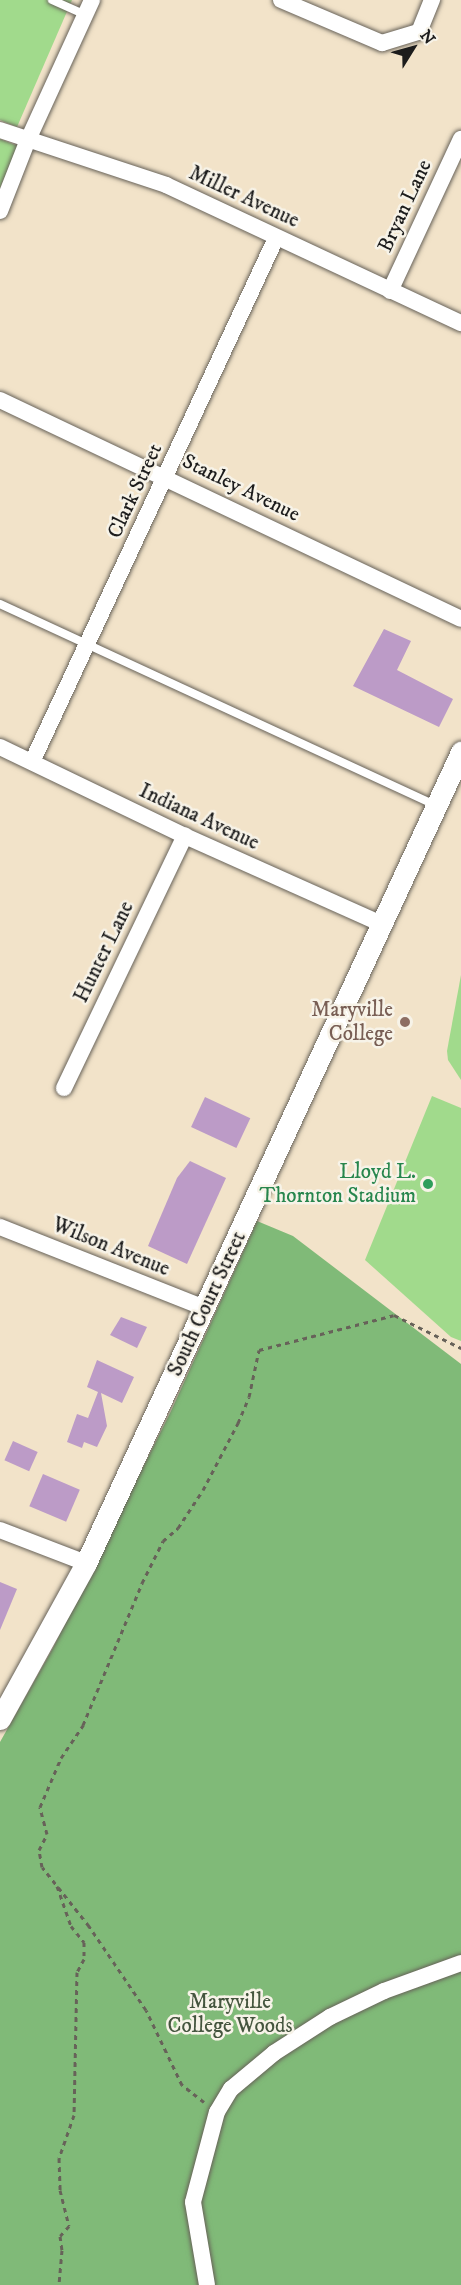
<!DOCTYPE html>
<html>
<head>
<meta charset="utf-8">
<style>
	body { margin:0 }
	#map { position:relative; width:461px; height:2285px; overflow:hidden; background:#f2e3c9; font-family:"IM FELL DW Pica",serif }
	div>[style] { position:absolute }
	.green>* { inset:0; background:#a1da8c }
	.forest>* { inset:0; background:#80ba78 }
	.building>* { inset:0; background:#bc9bc7; transform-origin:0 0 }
	.path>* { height:3px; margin-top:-1.5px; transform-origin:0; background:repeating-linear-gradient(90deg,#676259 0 4.5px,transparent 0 9px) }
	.roads { filter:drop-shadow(0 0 2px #676259) drop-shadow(0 0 2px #676259) }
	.service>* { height:8px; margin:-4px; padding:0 4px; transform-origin:4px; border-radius:4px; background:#fff }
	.minor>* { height:16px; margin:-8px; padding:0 8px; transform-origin:8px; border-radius:8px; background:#fff }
	.tertiary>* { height:21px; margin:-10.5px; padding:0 10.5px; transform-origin:10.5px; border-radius:10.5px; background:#fff }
	.dots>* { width:16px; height:16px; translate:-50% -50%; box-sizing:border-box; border:3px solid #f7f3e8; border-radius:50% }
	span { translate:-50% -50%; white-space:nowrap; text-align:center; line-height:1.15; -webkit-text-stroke:5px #f7f3e8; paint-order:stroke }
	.street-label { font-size:21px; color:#1c1c1c }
	.education-label { font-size:21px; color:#785e54 }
	.right { translate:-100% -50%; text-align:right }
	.leisure-label { font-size:21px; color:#27864d }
	.park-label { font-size:21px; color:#44553e }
	.north { position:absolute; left:383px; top:18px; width:60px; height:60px; -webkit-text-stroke:4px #f7f3e8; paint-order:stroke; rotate:53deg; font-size:16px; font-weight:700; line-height:24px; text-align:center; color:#1c1c1c }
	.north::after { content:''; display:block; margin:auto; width:21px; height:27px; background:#1c1c1c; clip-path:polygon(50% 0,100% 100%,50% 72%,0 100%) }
</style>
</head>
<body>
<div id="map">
	<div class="green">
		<i style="clip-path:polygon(0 0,72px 0,17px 127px,0 120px)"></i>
		<i style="clip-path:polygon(0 139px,18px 146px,0 188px)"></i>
		<i style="clip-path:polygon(461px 975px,461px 1080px,448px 1060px,447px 1051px)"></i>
		<i style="clip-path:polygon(432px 1096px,461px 1108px,461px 1341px,451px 1337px,365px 1260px)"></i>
	</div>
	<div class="forest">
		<i style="clip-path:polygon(257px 1221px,293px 1236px,461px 1364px,461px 2285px,0 2285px,0 1742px,53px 1648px,171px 1411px)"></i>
	</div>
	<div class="building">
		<i style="clip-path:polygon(384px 629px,411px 641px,397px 670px,453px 699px,439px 727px,353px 686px)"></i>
		<i style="left:205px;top:1097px;width:50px;height:33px;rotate:25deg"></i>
		<i style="clip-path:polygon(190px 1161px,226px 1178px,187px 1264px,148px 1246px,177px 1178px)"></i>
		<i style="clip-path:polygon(121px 1317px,147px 1327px,137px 1348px,110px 1335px)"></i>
		<i style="clip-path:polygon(97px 1360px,134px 1377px,122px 1403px,101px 1393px,107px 1426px,97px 1447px,84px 1442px,82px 1448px,67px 1442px,77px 1414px,88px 1418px,98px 1392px,87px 1387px)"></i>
		<i style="left:13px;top:1441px;width:27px;height:21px;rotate:24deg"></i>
		<i style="left:43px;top:1474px;width:40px;height:35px;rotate:23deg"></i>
		<i style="clip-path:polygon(0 1582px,17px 1589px,0 1630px)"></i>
	</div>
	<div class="path">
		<i style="left:57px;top:1886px;width:42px;rotate:70.7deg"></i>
		<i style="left:71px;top:1926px;width:21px;rotate:51deg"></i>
		<i style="left:84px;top:1942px;width:17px;rotate:90deg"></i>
		<i style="left:84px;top:1959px;width:15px;rotate:118deg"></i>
		<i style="left:77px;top:1972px;width:143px;rotate:91.2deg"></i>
		<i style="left:74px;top:2115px;width:46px;rotate:109.2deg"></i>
		<i style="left:59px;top:2158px;width:32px;rotate:88deg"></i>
		<i style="left:60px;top:2190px;width:37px;rotate:76deg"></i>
		<i style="left:69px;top:2226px;width:13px;rotate:132deg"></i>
		<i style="left:60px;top:2236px;width:14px;rotate:82deg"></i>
		<i style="left:62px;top:2250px;width:35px;rotate:95deg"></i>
		<i style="left:204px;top:2102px;width:28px;rotate:-142deg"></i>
		<i style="left:182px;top:2085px;width:83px;rotate:-115.6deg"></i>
		<i style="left:146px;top:2010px;width:102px;rotate:-124.2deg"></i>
		<i style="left:89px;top:1926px;width:75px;rotate:-128.5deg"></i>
		<i style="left:42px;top:1867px;width:17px;rotate:-100deg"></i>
		<i style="left:39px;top:1850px;width:18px;rotate:-63deg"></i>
		<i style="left:47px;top:1834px;width:28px;rotate:-105deg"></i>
		<i style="left:40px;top:1807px;width:53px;rotate:-66.8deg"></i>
		<i style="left:61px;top:1758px;width:40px;rotate:-56deg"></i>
		<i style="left:83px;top:1725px;width:154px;rotate:-67.4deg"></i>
		<i style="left:142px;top:1583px;width:47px;rotate:-63.4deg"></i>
		<i style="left:163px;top:1541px;width:20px;rotate:-41deg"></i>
		<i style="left:178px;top:1528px;width:45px;rotate:-56.7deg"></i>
		<i style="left:203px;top:1490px;width:76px;rotate:-62.4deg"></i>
		<i style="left:238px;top:1423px;width:28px;rotate:-67deg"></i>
		<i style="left:249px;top:1397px;width:48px;rotate:-78deg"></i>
		<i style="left:259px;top:1350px;width:139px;rotate:-14.5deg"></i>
		<i style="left:394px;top:1315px;width:75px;rotate:26.2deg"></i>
	</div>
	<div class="roads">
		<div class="service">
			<i style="left:52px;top:0;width:36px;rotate:24deg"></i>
			<i style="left:0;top:604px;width:480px;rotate:24.8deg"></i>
		</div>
		<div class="minor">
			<i style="left:281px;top:0;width:110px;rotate:23.1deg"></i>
			<i style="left:382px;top:43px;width:39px;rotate:-17deg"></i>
			<i style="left:419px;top:32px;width:35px;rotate:-68deg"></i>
			<i style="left:0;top:130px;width:175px;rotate:18.3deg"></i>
			<i style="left:166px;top:185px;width:326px;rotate:25.1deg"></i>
			<i style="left:0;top:211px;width:74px;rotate:-68.6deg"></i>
			<i style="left:27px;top:142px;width:156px;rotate:-65.4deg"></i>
			<i style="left:390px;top:291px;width:168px;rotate:-65deg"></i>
			<i style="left:0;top:400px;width:510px;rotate:25.41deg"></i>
			<i style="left:0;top:747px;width:205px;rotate:25.7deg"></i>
			<i style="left:185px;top:836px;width:216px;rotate:24.1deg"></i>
			<i style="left:32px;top:762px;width:578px;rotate:-65.03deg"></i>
			<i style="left:64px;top:1088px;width:280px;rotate:-64.4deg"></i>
			<i style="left:0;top:1227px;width:220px;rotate:21.6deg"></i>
			<i style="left:0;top:1530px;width:92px;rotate:21deg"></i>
			<i style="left:207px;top:2285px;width:84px;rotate:-99.6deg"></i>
			<i style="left:193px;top:2202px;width:93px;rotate:-75.1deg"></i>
			<i style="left:217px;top:2112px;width:27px;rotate:-59deg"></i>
			<i style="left:231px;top:2089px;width:56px;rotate:-39.9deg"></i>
			<i style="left:274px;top:2053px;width:67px;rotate:-32.7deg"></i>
			<i style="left:330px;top:2017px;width:60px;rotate:-25.7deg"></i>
			<i style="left:384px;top:1991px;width:82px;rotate:-20deg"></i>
		</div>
		<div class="tertiary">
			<i style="left:0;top:1719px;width:178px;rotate:-61.1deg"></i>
			<i style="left:86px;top:1563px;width:894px;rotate:-65.18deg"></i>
		</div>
	</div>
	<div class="dots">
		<i style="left:405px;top:1022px;background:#8d6e63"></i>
		<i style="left:428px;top:1184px;background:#2e9e5b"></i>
	</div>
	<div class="street-label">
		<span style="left:244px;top:197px;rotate:25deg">Miller Avenue</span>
		<span style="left:405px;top:206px;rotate:-65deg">Bryan Lane</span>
		<span style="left:241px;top:488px;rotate:26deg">Stanley Avenue</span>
		<span style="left:135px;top:491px;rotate:-65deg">Clark Street</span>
		<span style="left:199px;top:817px;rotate:25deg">Indiana Avenue</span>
		<span style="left:104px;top:952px;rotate:-64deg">Hunter Lane</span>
		<span style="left:111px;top:1247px;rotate:22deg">Wilson Avenue</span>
		<span style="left:207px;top:1304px;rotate:-65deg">South Court Street</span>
	</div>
	<div class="education-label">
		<span class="right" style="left:393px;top:1022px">Maryville<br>College</span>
	</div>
	<div class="leisure-label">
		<span class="right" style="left:416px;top:1184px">Lloyd L.<br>Thornton Stadium</span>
	</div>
	<div class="park-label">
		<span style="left:230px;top:2014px">Maryville<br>College Woods</span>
	</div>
	<div class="north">N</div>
</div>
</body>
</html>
